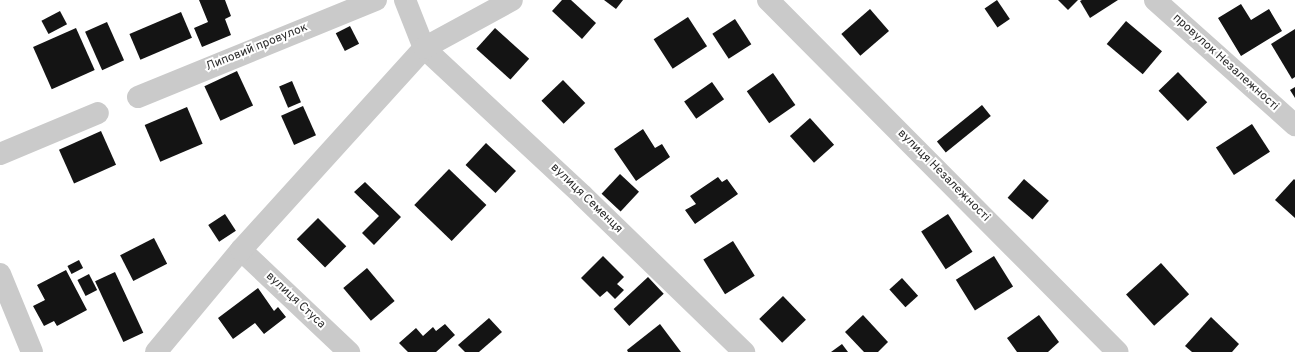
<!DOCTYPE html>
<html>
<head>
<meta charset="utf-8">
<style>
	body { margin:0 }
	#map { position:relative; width:1295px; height:352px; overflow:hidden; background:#fff; font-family:Overpass,sans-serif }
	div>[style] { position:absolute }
	.building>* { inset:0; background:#141414; transform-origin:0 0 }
	.minor>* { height:22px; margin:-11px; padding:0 11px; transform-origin:11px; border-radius:11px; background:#cacaca }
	span { translate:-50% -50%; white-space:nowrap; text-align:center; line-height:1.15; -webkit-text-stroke:4px #fff; paint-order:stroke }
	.street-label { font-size:12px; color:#2d2d2d }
</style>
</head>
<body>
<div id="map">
	<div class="building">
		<i style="clip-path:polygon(199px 0,225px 0,231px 16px,225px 19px,231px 35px,202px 47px,194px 28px,208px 22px)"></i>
		<i style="clip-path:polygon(562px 0,571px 0,596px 23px,582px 39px,552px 11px)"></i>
		<i style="clip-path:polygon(604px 0,623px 0,616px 9px)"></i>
		<i style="left:997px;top:0;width:23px;height:15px;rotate:56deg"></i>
		<i style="clip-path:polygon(1058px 0,1078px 0,1068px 10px)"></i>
		<i style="clip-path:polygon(1082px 0,1118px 0,1090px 18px,1080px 1px)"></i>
		<i style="clip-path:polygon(1241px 4px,1251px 20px,1269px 9px,1282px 31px,1241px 56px,1218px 18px)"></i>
		<i style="left:870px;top:9px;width:29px;height:38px;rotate:49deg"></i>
		<i style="left:60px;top:11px;width:15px;height:21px;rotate:62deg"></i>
		<i style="left:181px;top:12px;width:28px;height:56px;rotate:67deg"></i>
		<i style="left:688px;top:17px;width:35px;height:41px;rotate:57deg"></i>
		<i style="left:735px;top:19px;width:30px;height:27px;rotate:57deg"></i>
		<i style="left:1126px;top:21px;width:47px;height:30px;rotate:40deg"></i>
		<i style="left:107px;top:22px;width:42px;height:24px;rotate:66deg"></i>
		<i style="left:350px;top:26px;width:20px;height:16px;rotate:63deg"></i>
		<i style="left:76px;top:28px;width:46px;height:47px;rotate:66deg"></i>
		<i style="left:495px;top:28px;width:46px;height:28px;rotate:42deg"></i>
		<i style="clip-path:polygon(1295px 29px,1295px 77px,1292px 79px,1271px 44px)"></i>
		<i style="left:237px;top:71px;width:38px;height:36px;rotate:65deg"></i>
		<i style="left:1178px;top:72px;width:42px;height:27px;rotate:46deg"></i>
		<i style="left:773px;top:73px;width:39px;height:32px;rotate:55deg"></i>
		<i style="left:563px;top:80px;width:32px;height:30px;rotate:46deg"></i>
		<i style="left:292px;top:81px;width:23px;height:14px;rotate:67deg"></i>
		<i style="left:712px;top:82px;width:21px;height:34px;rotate:55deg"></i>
		<i style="clip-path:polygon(1295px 87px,1295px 98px,1290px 90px)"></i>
		<i style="left:982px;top:105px;width:14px;height:58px;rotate:51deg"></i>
		<i style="left:303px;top:106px;width:32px;height:24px;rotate:66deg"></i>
		<i style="left:187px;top:107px;width:40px;height:46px;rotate:67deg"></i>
		<i style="left:810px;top:118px;width:36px;height:27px;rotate:48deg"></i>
		<i style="left:1252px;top:124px;width:33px;height:43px;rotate:57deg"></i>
		<i style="clip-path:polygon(643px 129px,655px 148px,662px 144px,670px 157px,636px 181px,614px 149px)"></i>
		<i style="left:101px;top:131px;width:37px;height:46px;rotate:66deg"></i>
		<i style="left:486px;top:143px;width:41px;height:30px;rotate:43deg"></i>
		<i style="left:449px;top:169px;width:52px;height:50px;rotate:44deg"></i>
		<i style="left:620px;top:174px;width:26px;height:27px;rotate:43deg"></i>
		<i style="clip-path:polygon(718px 177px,722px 182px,727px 179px,738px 194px,695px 224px,685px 210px,696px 204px,690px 196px)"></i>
		<i style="left:1024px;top:179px;width:33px;height:25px;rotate:41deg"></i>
		<i style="clip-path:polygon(1294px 179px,1295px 180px,1295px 218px,1275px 200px)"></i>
		<i style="clip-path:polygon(365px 182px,401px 217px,374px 245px,362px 233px,379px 216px,354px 192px)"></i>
		<i style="left:225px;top:214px;width:20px;height:20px;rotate:57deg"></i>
		<i style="left:948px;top:214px;width:45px;height:32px;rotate:57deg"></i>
		<i style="left:318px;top:218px;width:40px;height:30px;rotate:45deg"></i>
		<i style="left:154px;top:238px;width:29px;height:38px;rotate:63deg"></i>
		<i style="left:733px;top:241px;width:41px;height:35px;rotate:58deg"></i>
		<i style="clip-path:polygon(603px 256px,624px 277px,617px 284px,624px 290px,615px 299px,607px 291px,600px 297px,581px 278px)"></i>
		<i style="left:994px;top:256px;width:36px;height:45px;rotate:58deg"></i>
		<i style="left:79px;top:260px;width:9px;height:13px;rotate:63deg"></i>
		<i style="left:1161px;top:263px;width:42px;height:47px;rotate:48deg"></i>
		<i style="left:367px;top:268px;width:43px;height:31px;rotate:50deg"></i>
		<i style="clip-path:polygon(66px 270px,87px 310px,57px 326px,54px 321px,44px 326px,33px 306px,45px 300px,37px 285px)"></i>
		<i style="left:115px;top:272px;width:67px;height:22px;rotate:65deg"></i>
		<i style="left:89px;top:274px;width:18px;height:13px;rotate:63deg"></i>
		<i style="left:648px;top:277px;width:23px;height:47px;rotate:47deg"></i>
		<i style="left:902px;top:278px;width:24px;height:17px;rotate:48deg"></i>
		<i style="clip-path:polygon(258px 288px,274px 311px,278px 307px,286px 317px,264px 334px,255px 323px,233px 339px,218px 318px)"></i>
		<i style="left:783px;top:296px;width:33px;height:33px;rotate:46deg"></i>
		<i style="clip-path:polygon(863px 315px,888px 342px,878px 352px,864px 352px,845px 332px)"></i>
		<i style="clip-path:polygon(1039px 315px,1059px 342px,1048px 352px,1017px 352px,1007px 338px)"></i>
		<i style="clip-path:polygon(1211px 317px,1239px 344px,1232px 352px,1192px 352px,1185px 346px)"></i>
		<i style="clip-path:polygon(489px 318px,502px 332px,479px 352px,465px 352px,458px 345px)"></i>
		<i style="clip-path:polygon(445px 324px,455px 335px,436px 352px,408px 352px,399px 343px,416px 328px,423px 336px,433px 327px,436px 331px)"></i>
		<i style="clip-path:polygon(660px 324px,681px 352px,628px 352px,627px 350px)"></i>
		<i style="clip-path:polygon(842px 344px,848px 352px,831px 352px)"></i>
	</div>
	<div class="minor">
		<i style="left:405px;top:0;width:52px;rotate:68.4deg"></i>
		<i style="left:424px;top:48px;width:216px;rotate:42.9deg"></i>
		<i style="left:582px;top:195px;width:226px;rotate:44.1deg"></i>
		<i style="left:768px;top:0;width:496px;rotate:45.2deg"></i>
		<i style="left:1155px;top:0;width:188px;rotate:41.8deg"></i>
		<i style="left:138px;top:97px;width:257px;rotate:-22.2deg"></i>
		<i style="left:0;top:154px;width:106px;rotate:-22.7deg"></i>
		<i style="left:241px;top:250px;width:149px;rotate:43.4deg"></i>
		<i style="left:0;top:274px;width:84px;rotate:67.7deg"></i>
		<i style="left:156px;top:352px;width:133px;rotate:-50.2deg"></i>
		<i style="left:241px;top:250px;width:273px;rotate:-47.8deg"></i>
		<i style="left:424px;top:48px;width:100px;rotate:-28.6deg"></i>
	</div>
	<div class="street-label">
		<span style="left:257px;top:48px;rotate:-22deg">Липовий провулок</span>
		<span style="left:1225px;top:63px;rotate:42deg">провулок Незалежності</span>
		<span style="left:943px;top:176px;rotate:45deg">вулиця Незалежності</span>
		<span style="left:586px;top:199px;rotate:44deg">вулиця Семенця</span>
		<span style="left:295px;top:301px;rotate:43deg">вулиця Стуса</span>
	</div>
</div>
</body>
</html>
